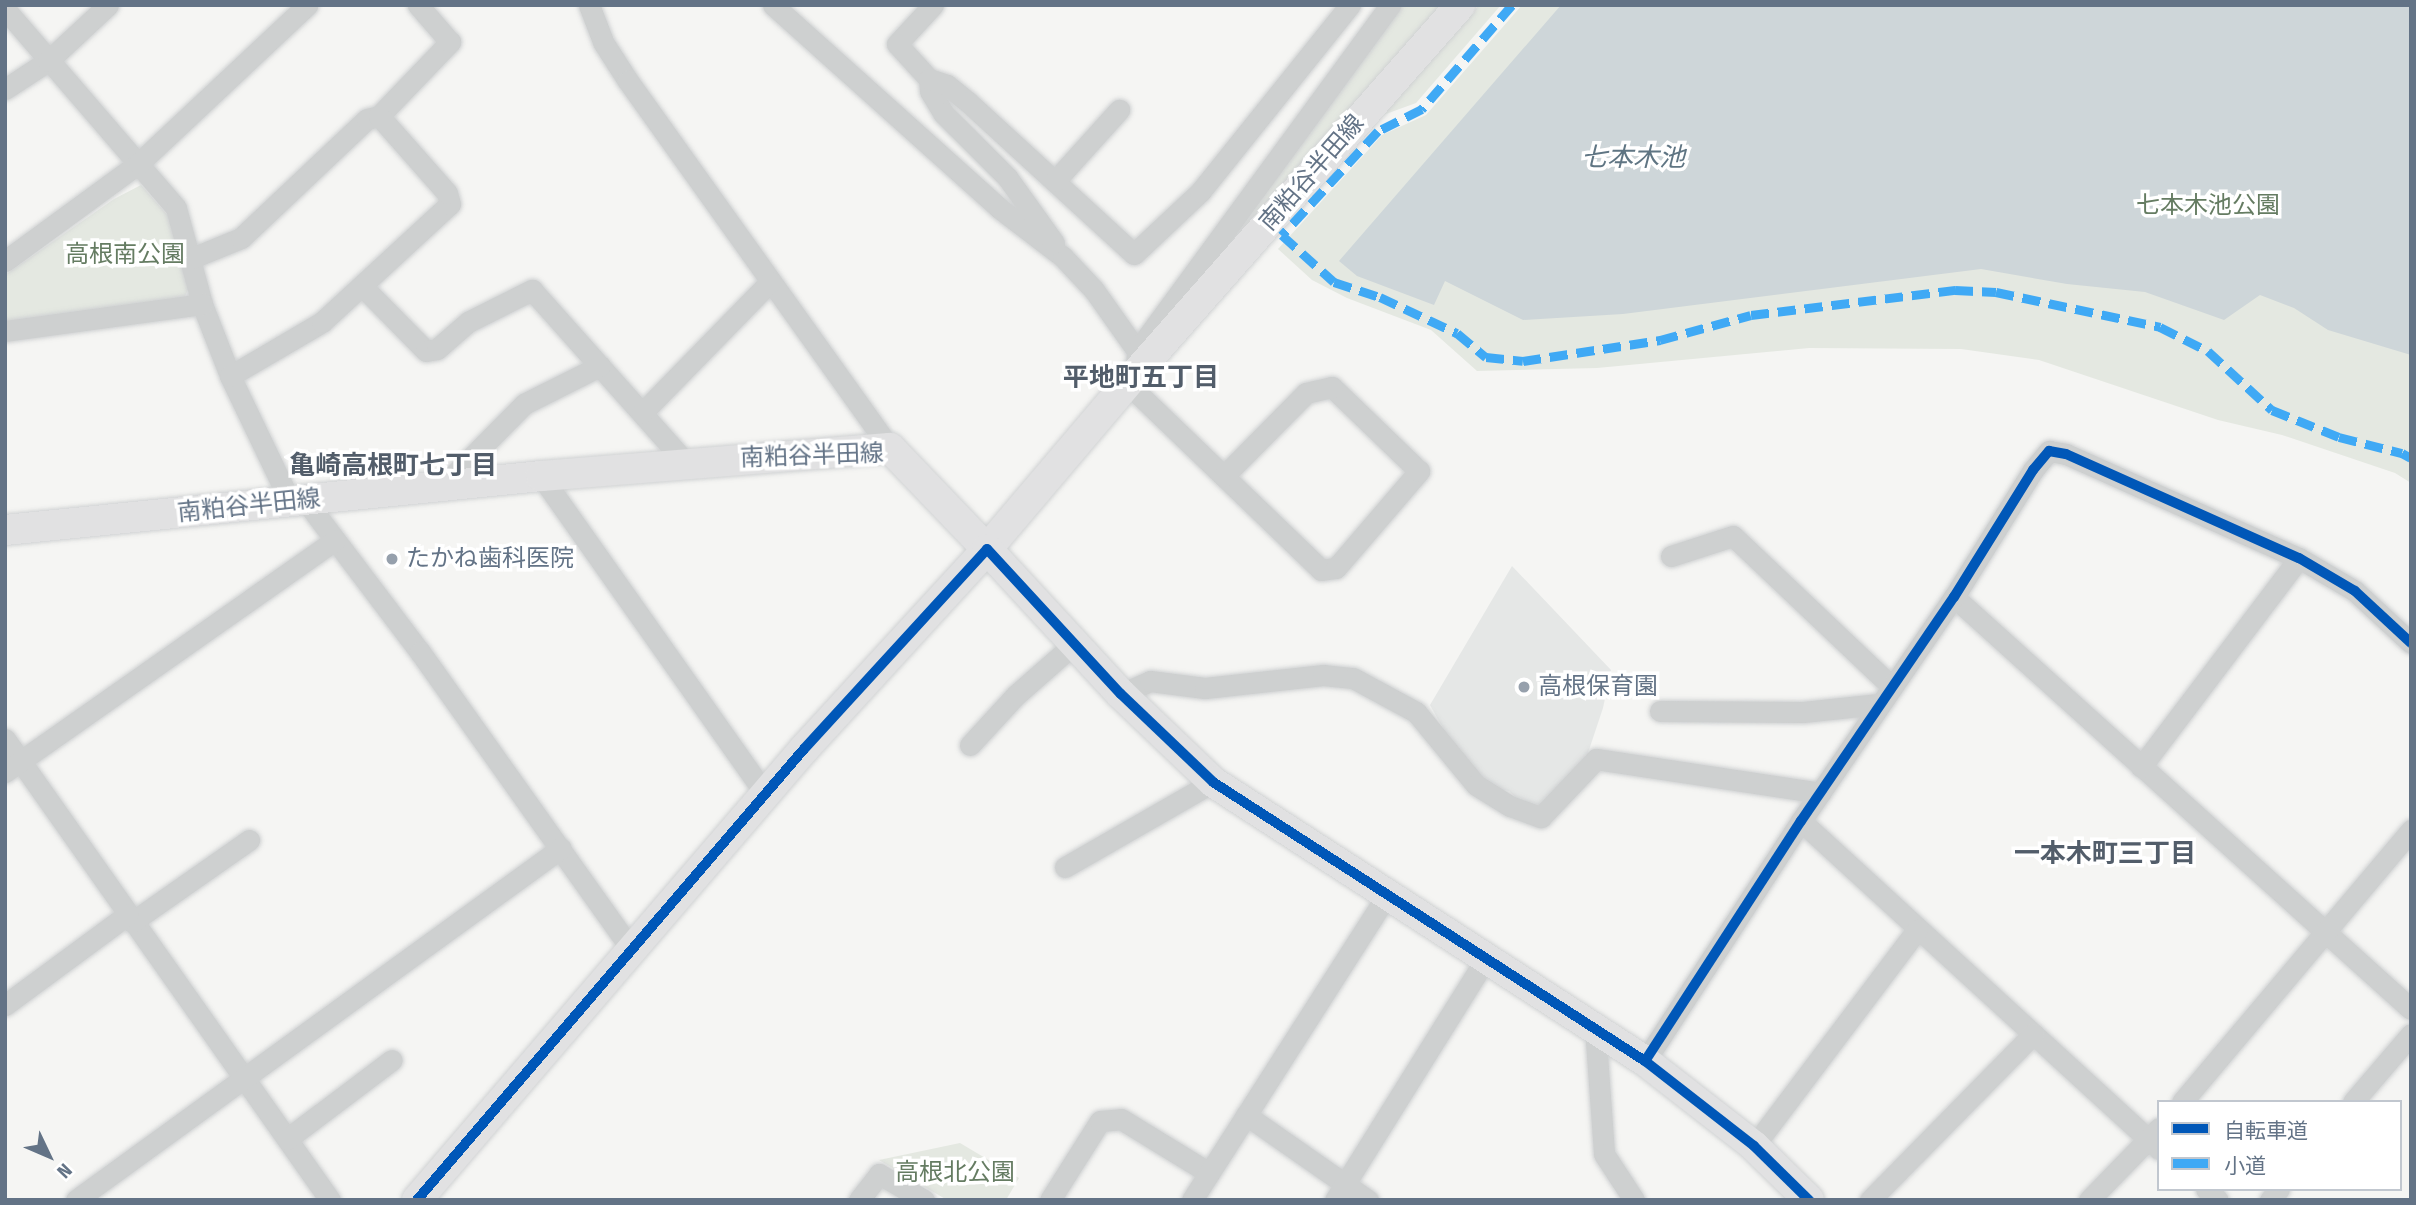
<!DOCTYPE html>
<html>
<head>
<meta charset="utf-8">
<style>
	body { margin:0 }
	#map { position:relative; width:2416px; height:1205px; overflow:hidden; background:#f5f5f3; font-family:"Fira Sans Condensed","Noto Sans JP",sans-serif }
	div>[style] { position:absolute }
	.built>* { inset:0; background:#e5e7e6 }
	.green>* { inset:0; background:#e4e8e1 }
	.water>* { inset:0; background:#ced6d9 }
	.roads { filter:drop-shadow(0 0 2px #d0d2d3) drop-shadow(0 0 2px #d0d2d3) }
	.street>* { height:21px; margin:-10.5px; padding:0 10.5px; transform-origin:10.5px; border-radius:10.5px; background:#ced0d0 }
	.secondary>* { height:30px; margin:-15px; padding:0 15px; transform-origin:15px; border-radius:15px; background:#e1e1e2 }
	.quiet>* { height:9px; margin-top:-4.5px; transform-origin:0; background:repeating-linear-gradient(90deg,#3fa9f5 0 18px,transparent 0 27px) }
	.cycleway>* { height:10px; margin:-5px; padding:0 5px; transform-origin:5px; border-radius:5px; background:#0057b8 }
	.dots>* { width:19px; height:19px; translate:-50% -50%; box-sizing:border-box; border:4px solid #fff; border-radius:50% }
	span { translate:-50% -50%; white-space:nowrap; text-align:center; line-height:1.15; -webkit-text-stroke:7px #fff; paint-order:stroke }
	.street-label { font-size:24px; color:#637386 }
	.park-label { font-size:24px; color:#657c62 }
	.poi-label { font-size:24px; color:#637386 }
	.left { translate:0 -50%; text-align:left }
	.water-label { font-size:26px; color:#5f7583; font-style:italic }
	.neighbourhood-label { font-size:26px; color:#525d6a; font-weight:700 }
	.frame { position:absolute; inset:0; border:7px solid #637386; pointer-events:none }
	.legend { position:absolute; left:2157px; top:1100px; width:245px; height:91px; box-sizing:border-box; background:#fff; border:2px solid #c1c7cf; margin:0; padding:9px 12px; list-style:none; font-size:21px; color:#637386 }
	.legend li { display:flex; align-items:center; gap:14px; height:35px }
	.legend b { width:35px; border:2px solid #c1c7cf }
	.north { position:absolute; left:14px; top:1121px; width:70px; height:70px; -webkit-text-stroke:5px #fff; paint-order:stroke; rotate:134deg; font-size:19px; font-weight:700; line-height:28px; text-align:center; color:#637386 }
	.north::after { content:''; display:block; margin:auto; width:24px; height:32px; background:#637386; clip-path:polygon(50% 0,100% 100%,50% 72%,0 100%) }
</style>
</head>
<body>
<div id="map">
	<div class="built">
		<i style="clip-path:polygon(1512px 566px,1611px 670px,1603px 708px,1583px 768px,1541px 810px,1527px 808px,1509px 791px,1498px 789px,1471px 769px,1448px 737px,1430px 705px)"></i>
	</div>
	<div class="green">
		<i style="clip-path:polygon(1403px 5px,1441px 5px,1191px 293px,1254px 203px)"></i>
		<i style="clip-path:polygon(1479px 5px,1501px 5px,1416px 103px,1383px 115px)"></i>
		<i style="clip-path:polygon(1522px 5px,2411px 5px,2411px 483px,2395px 473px,2282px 435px,2218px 420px,2039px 360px,1961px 349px,1809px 348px,1597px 368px,1477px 371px,1431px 330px,1347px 298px,1312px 280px,1278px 249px,1382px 135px,1426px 115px)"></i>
		<i style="clip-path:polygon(141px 185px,171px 219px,189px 288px,183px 300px,5px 326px,5px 275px,114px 199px)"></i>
		<i style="clip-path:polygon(960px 1143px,1019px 1178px,1006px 1200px,947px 1200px,879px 1160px)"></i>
	</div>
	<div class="water">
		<i style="clip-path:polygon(1561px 5px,2411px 5px,2411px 355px,2328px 330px,2294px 308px,2260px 295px,2224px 320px,2145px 292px,2067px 284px,1981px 269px,1623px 314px,1523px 320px,1445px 281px,1434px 305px,1357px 276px,1339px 261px)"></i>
	</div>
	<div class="roads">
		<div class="street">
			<i style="left:589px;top:5px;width:40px;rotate:69deg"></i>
			<i style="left:603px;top:42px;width:46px;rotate:57.3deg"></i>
			<i style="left:628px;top:81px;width:451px;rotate:54.5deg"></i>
			<i style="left:773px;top:5px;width:304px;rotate:41.9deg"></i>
			<i style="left:999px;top:208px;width:81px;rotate:37.4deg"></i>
			<i style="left:1063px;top:257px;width:45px;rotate:46.8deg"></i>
			<i style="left:1094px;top:290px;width:75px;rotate:54.8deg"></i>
			<i style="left:1137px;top:351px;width:22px;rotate:93deg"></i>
			<i style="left:933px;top:5px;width:53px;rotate:132.7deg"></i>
			<i style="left:897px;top:44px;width:47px;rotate:47.6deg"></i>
			<i style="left:929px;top:79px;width:12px;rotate:85deg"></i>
			<i style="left:930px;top:91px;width:26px;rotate:59deg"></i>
			<i style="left:943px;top:113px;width:91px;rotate:45deg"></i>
			<i style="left:1007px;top:177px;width:81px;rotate:54.5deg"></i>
			<i style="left:5px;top:9px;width:262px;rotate:49.3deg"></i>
			<i style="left:176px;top:208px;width:99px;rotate:74.8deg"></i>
			<i style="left:202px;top:304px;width:77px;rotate:68.7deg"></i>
			<i style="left:230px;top:376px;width:139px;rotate:64.4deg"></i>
			<i style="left:929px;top:79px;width:19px;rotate:18deg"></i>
			<i style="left:947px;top:85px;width:27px;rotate:39deg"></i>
			<i style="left:968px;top:102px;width:225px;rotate:42.5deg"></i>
			<i style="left:1134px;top:254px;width:91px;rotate:-43.2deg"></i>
			<i style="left:1200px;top:192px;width:240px;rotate:-51.3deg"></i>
			<i style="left:5px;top:89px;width:51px;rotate:-33.1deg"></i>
			<i style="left:48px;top:61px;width:82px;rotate:-43deg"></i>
			<i style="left:1055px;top:181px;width:96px;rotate:-48deg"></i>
			<i style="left:192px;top:258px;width:53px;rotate:-22.2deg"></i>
			<i style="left:241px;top:238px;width:173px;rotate:-43.4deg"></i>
			<i style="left:367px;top:119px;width:12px;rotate:-14deg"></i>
			<i style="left:379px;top:116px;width:103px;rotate:-46.2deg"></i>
			<i style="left:450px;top:42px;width:49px;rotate:-130.9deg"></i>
			<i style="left:5px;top:261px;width:166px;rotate:-36.2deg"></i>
			<i style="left:139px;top:163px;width:231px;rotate:-43.2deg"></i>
			<i style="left:362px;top:286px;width:91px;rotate:45.4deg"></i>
			<i style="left:426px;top:351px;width:11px;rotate:-10deg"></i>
			<i style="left:437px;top:349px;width:41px;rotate:-41.1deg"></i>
			<i style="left:468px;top:322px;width:72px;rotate:-26.6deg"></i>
			<i style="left:532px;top:290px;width:232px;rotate:48.3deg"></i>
			<i style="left:5px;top:331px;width:199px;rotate:-7.8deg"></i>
			<i style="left:1137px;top:351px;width:429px;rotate:-53.8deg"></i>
			<i style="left:230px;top:376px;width:107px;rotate:-30.4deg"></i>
			<i style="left:322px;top:322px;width:174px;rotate:-42.7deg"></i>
			<i style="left:450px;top:204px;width:11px;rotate:-105deg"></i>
			<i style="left:447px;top:193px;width:103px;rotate:-131.4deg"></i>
			<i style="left:1128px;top:384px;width:268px;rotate:43.9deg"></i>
			<i style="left:1321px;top:570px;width:15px;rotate:-8deg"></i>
			<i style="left:1336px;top:568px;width:128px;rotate:-49.4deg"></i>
			<i style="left:1419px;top:471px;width:121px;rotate:-136deg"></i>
			<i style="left:1332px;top:387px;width:27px;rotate:167deg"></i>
			<i style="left:1306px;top:393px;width:117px;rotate:134.7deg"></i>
			<i style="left:642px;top:413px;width:183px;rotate:-45.7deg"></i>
			<i style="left:541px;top:476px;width:389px;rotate:54.8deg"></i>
			<i style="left:442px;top:487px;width:117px;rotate:-45.3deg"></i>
			<i style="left:524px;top:404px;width:85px;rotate:-26.6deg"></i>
			<i style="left:305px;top:500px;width:191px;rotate:52.9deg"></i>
			<i style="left:420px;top:652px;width:364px;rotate:54.6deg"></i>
			<i style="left:1671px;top:556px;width:65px;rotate:-17.9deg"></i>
			<i style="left:1733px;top:536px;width:219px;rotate:43.5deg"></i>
			<i style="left:1954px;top:597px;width:615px;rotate:42.04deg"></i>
			<i style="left:1121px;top:694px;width:32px;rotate:-24deg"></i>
			<i style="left:1150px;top:681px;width:55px;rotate:7.3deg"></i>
			<i style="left:1205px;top:688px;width:119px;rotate:-6.3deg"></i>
			<i style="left:1323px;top:675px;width:30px;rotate:6deg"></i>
			<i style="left:1353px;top:678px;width:72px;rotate:28.4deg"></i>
			<i style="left:1416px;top:712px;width:94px;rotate:50.6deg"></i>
			<i style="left:1476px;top:785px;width:40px;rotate:32deg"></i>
			<i style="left:1510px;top:806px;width:33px;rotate:20deg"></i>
			<i style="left:1541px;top:817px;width:80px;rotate:-46.5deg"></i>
			<i style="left:1596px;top:759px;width:227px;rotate:8.6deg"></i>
			<i style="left:1660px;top:711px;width:143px;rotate:0.4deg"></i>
			<i style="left:1803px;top:712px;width:76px;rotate:-6deg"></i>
			<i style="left:5px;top:739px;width:564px;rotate:54.82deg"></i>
			<i style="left:970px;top:745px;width:68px;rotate:-47.4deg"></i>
			<i style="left:1016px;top:695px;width:77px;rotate:-41.3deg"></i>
			<i style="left:2141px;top:767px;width:262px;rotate:-52.9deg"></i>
			<i style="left:5px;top:772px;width:403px;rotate:-35.1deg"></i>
			<i style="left:1801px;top:821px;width:486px;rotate:42.5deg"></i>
			<i style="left:1065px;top:867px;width:171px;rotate:-29.9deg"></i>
			<i style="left:132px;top:922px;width:143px;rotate:-35deg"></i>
			<i style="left:5px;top:1005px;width:152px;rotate:-36.4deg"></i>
			<i style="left:1595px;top:1027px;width:127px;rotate:85.9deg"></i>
			<i style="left:1604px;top:1154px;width:55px;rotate:56.9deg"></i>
			<i style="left:1645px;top:1061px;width:286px;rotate:-57deg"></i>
			<i style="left:1801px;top:821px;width:271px;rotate:-55.7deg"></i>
			<i style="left:1954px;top:597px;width:150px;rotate:-58.1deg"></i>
			<i style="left:2033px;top:470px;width:25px;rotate:-50deg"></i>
			<i style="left:2049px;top:451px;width:17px;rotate:10deg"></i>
			<i style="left:2066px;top:454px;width:255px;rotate:24.1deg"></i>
			<i style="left:2299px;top:558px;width:65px;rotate:30.5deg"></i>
			<i style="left:2355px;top:591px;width:76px;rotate:42.9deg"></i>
			<i style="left:2182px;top:1102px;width:356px;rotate:-49.9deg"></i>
			<i style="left:2353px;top:1102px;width:89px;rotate:-49.5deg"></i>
			<i style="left:1246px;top:1115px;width:149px;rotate:34.9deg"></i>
			<i style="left:287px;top:1139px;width:131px;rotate:-37deg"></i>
			<i style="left:1754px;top:1146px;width:271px;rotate:-53deg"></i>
			<i style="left:2206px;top:1189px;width:16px;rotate:43deg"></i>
			<i style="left:76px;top:1200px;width:599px;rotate:-35.97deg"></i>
			<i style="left:859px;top:1200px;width:33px;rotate:-52deg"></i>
			<i style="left:879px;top:1174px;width:52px;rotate:30deg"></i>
			<i style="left:1050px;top:1200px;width:93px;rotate:-57.7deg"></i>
			<i style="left:1100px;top:1121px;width:21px;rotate:-5deg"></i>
			<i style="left:1121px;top:1119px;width:103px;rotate:31.5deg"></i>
			<i style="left:1192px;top:1200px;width:363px;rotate:-57.4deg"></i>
			<i style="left:1335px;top:1200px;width:287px;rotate:-58deg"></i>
			<i style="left:1870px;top:1200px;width:233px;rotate:-45.5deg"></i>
			<i style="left:2089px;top:1200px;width:100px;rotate:-45.8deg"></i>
			<i style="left:2270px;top:1200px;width:14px;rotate:-51deg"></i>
		</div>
		<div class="secondary">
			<i style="left:5px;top:530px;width:539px;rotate:-5.75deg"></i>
			<i style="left:541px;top:476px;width:350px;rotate:-4.6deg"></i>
			<i style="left:890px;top:448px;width:140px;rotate:46.2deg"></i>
			<i style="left:987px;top:549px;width:231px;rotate:-49.7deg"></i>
			<i style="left:1136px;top:373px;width:490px;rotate:-48.6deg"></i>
			<i style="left:417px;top:1200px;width:594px;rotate:-49.37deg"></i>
			<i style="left:804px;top:749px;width:271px;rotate:-47.5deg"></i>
			<i style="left:987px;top:549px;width:197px;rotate:47.3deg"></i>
			<i style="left:1121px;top:694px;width:127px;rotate:43.7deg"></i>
			<i style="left:1213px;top:782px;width:514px;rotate:32.86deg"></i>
			<i style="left:1645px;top:1061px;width:138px;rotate:37.9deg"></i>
			<i style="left:1754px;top:1146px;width:77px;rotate:44.5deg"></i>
		</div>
	</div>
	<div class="quiet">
		<i style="left:1512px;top:5px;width:138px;rotate:130.9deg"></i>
		<i style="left:1422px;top:109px;width:49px;rotate:153.4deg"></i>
		<i style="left:1378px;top:131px;width:142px;rotate:132.7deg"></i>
		<i style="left:1282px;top:235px;width:70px;rotate:42.1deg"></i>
		<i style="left:1334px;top:282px;width:48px;rotate:18.1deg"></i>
		<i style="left:1380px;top:297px;width:85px;rotate:25.1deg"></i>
		<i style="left:1457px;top:333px;width:38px;rotate:40deg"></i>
		<i style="left:1486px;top:357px;width:37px;rotate:6deg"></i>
		<i style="left:1523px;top:361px;width:139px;rotate:-8.7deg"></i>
		<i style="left:1660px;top:340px;width:94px;rotate:-15.4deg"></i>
		<i style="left:1751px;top:315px;width:206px;rotate:-7deg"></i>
		<i style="left:1955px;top:290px;width:41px;rotate:2.8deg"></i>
		<i style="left:1996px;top:292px;width:168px;rotate:12deg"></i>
		<i style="left:2160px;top:327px;width:54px;rotate:26.6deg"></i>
		<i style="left:2208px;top:351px;width:87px;rotate:42.7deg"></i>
		<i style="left:2272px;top:410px;width:72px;rotate:21.9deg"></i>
		<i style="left:2339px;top:437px;width:65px;rotate:14.3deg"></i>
		<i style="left:2402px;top:453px;width:10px;rotate:29deg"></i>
	</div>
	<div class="cycleway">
		<i style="left:1645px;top:1061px;width:286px;rotate:-57deg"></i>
		<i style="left:1801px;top:821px;width:271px;rotate:-55.7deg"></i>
		<i style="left:1954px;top:597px;width:150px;rotate:-58.1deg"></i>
		<i style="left:2033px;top:470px;width:25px;rotate:-50deg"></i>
		<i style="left:2049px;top:451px;width:17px;rotate:10deg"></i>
		<i style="left:2066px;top:454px;width:255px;rotate:24.1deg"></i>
		<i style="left:2299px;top:558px;width:65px;rotate:30.5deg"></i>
		<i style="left:2355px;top:591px;width:76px;rotate:42.9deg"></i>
		<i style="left:417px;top:1200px;width:594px;rotate:-49.37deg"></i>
		<i style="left:804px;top:749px;width:271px;rotate:-47.5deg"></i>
		<i style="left:987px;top:549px;width:197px;rotate:47.3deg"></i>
		<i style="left:1121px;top:694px;width:127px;rotate:43.7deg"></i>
		<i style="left:1213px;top:782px;width:514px;rotate:32.86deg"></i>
		<i style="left:1645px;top:1061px;width:138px;rotate:37.9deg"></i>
		<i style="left:1754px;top:1146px;width:77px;rotate:44.5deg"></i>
	</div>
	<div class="dots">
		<i style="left:392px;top:559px;background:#96a0ac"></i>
		<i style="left:1524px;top:687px;background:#96a0ac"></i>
	</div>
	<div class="street-label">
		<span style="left:1312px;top:173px;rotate:-49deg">南粕谷半田線</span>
		<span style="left:812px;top:456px;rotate:-2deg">南粕谷半田線</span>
		<span style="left:249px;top:506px;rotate:-6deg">南粕谷半田線</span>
	</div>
	<div class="park-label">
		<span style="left:2208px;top:206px">七本木池公園</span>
		<span style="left:125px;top:255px">高根南公園</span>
		<span style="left:955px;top:1173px">高根北公園</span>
	</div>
	<div class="poi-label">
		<span class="left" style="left:406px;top:559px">たかね歯科医院</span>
		<span class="left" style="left:1538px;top:687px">高根保育園</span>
	</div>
	<div class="water-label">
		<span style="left:1633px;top:158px">七本木池</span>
	</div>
	<div class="neighbourhood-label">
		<span style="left:1141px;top:378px">平地町五丁目</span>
		<span style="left:393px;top:466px">亀崎高根町七丁目</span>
		<span style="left:2105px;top:854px">一本木町三丁目</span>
	</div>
	<div class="frame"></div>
	<ul class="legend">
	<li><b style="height:9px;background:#0057b8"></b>自転車道</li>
	<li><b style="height:9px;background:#3fa9f5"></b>小道</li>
	</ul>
	<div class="north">N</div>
</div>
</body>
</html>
